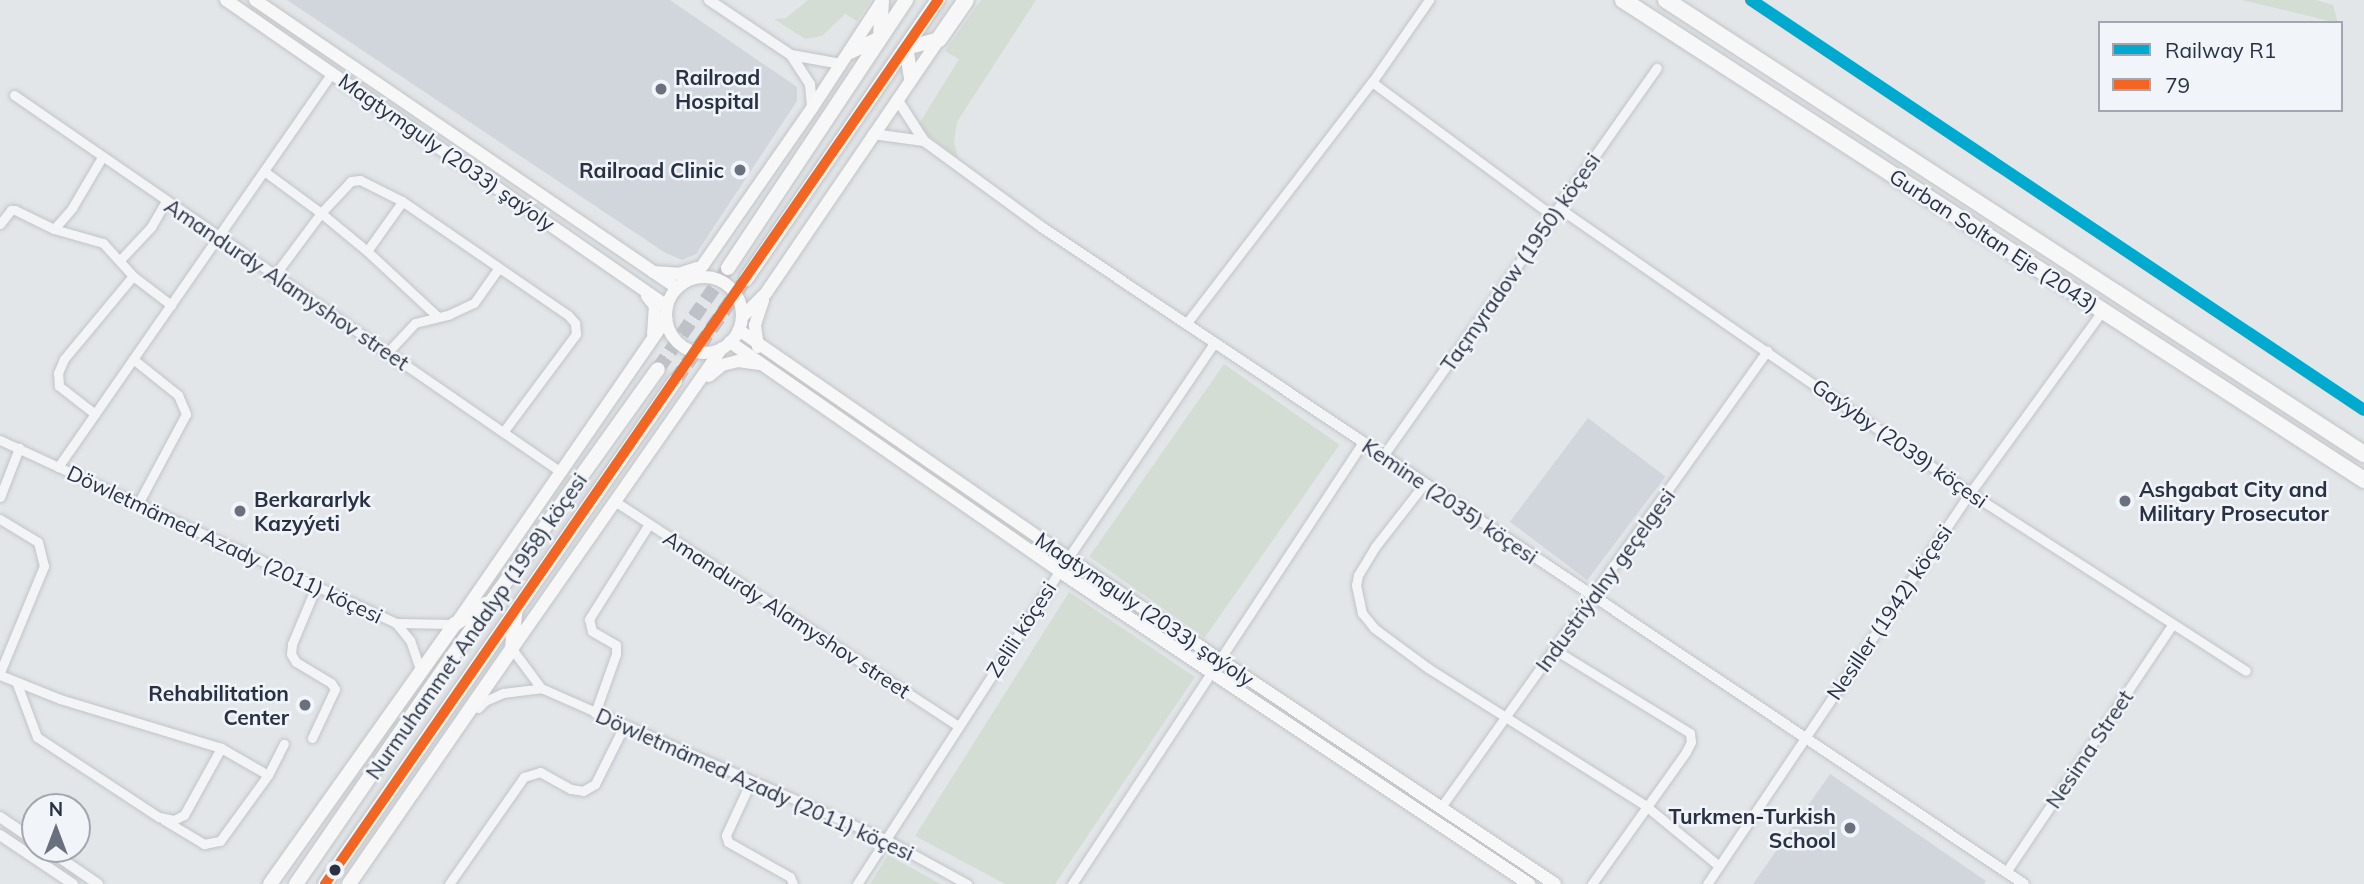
<!DOCTYPE html>
<html>
<head>
<meta charset="utf-8">
<style>
	body { margin:0 }
	#map { position:relative; width:2364px; height:884px; overflow:hidden; background:#e3e6e9; font-family:Mulish,sans-serif }
	div>[style] { position:absolute }
	.built>* { inset:0; background:#d1d5dc; transform-origin:0 0 }
	.green>* { inset:0; background:#d4ddd4; transform-origin:0 0 }
	.primary-tunnel>* { height:14px; margin-top:-7px; transform-origin:0; background:repeating-linear-gradient(90deg,#bec2c8 0 14px,transparent 0 21px) }
	.roads { filter:drop-shadow(0 0 2px #c1c4c7) drop-shadow(0 0 2px #c1c4c7) }
	.minor>* { height:9px; margin:-4.5px; padding:0 4.5px; transform-origin:4.5px; border-radius:4.5px; background:#f3f4f6 }
	.tertiary>* { height:10px; margin:-5px; padding:0 5px; transform-origin:5px; border-radius:5px; background:#f3f4f6 }
	.secondary>* { height:12px; margin:-6px; padding:0 6px; transform-origin:6px; border-radius:6px; background:#f7f7f7 }
	.secondary>.ring { margin:-6px; padding:0; box-sizing:content-box; background:none; border:12px solid #f7f7f7; border-radius:50% }
	.primary>* { height:14px; margin:-7px; padding:0 7px; transform-origin:7px; border-radius:7px; background:#f7f7f7 }
	.trunk>* { height:16px; margin:-8px; padding:0 8px; transform-origin:8px; border-radius:8px; background:#f7f7f7 }
	.bus-1>* { height:10px; margin:-5px; padding:0 5px; transform-origin:5px; border-radius:5px; background:#f26522 }
	.rail-1>* { height:12px; margin:-6px; padding:0 6px; transform-origin:6px; border-radius:6px; background:#00a9ce }
	.dots>* { width:19px; height:19px; translate:-50% -50%; box-sizing:border-box; border:4px solid #f1f4f8; border-radius:50% }
	span { translate:-50% -50%; white-space:nowrap; text-align:center; line-height:1.15; -webkit-text-stroke:5px #f1f4f8; paint-order:stroke }
	.poi-label { font-size:21px; color:#283244; font-weight:700 }
	.left { translate:0 -50%; text-align:left }
	.right { translate:-100% -50%; text-align:right }
	.street-label { font-size:21px; color:#283244 }
	.legend { position:absolute; left:2098px; top:21px; width:245px; height:91px; box-sizing:border-box; background:#f1f4f8; border:2px solid #a1a6b0; margin:0; padding:9px 12px; list-style:none; font-size:21px; color:#283244 }
	.legend li { display:flex; align-items:center; gap:14px; height:35px }
	.legend b { width:35px; border:2px solid #a1a6b0 }
	.north { position:absolute; left:21px; top:793px; width:70px; height:70px; box-sizing:border-box; background:#f1f4f8; border:2px solid #a1a6b0; border-radius:50%; rotate:0deg; font-size:19px; font-weight:700; line-height:28px; text-align:center; color:#283244 }
	.north::after { content:''; display:block; margin:auto; width:24px; height:32px; background:#69717e; clip-path:polygon(50% 0,100% 100%,50% 72%,0 100%) }
</style>
</head>
<body>
<div id="map">
	<div class="built">
		<i style="clip-path:polygon(287px 0,670px 0,797px 87px,797px 101px,696px 254px,682px 260px,664px 252px)"></i>
		<i style="left:1588px;top:418px;width:97px;height:130px;rotate:37deg"></i>
		<i style="clip-path:polygon(1830px 774px,1986px 881px,1984px 884px,1753px 884px)"></i>
	</div>
	<div class="green">
		<i style="clip-path:polygon(808px 0,871px 0,857px 21px,845px 14px,822px 36px,805px 39px,774px 19px,786px 18px)"></i>
		<i style="clip-path:polygon(981px 0,1036px 0,957px 122px,954px 142px,958px 158px,917px 127px,959px 59px,945px 51px)"></i>
		<i style="clip-path:polygon(2242px 0,2316px 0,2333px 5px,2338px 23px)"></i>
		<i style="left:1224px;top:364px;width:141px;height:235px;rotate:35deg"></i>
		<i style="clip-path:polygon(1069px 592px,1195px 677px,1055px 884px,1005px 884px,915px 836px)"></i>
		<i style="clip-path:polygon(888px 855px,941px 884px,870px 884px)"></i>
	</div>
	<div class="primary-tunnel">
		<i style="left:658px;top:369px;width:123px;rotate:-55.3deg"></i>
		<i style="left:675px;top:381px;width:124px;rotate:-55.2deg"></i>
	</div>
	<div class="roads">
		<div class="minor">
			<i style="left:1372px;top:82px;width:225px;rotate:36.5deg"></i>
			<i style="left:14px;top:95px;width:664px;rotate:34.58deg"></i>
			<i style="left:264px;top:171px;width:71px;rotate:36.4deg"></i>
			<i style="left:321px;top:213px;width:44px;rotate:-46.8deg"></i>
			<i style="left:351px;top:181px;width:9px;rotate:-6deg"></i>
			<i style="left:360px;top:180px;width:47px;rotate:26.6deg"></i>
			<i style="left:402px;top:201px;width:201px;rotate:34.5deg"></i>
			<i style="left:568px;top:315px;width:11px;rotate:49deg"></i>
			<i style="left:575px;top:323px;width:11px;rotate:85deg"></i>
			<i style="left:576px;top:334px;width:121px;rotate:126.6deg"></i>
			<i style="left:402px;top:202px;width:60px;rotate:125.5deg"></i>
			<i style="left:367px;top:251px;width:96px;rotate:42.9deg"></i>
			<i style="left:1559px;top:208px;width:500px;rotate:34.74deg"></i>
			<i style="left:1970px;top:493px;width:328px;rotate:32.8deg"></i>
			<i style="left:0;top:224px;width:18px;rotate:-52deg"></i>
			<i style="left:11px;top:210px;width:4px"></i>
			<i style="left:15px;top:210px;width:43px;rotate:26deg"></i>
			<i style="left:54px;top:229px;width:28px;rotate:-49deg"></i>
			<i style="left:72px;top:208px;width:59px;rotate:-59.5deg"></i>
			<i style="left:54px;top:229px;width:51px;rotate:15.9deg"></i>
			<i style="left:103px;top:243px;width:45px;rotate:47.7deg"></i>
			<i style="left:121px;top:259px;width:44px;rotate:-46.8deg"></i>
			<i style="left:151px;top:227px;width:30px;rotate:-60deg"></i>
			<i style="left:274px;top:276px;width:79px;rotate:-53.3deg"></i>
			<i style="left:321px;top:213px;width:60px;rotate:39.6deg"></i>
			<i style="left:1186px;top:324px;width:305px;rotate:-52.5deg"></i>
			<i style="left:1372px;top:82px;width:100px;rotate:-55.2deg"></i>
			<i style="left:387px;top:353px;width:41px;rotate:-47deg"></i>
			<i style="left:415px;top:323px;width:36px;rotate:-14deg"></i>
			<i style="left:450px;top:314px;width:26px;rotate:-25deg"></i>
			<i style="left:474px;top:303px;width:42px;rotate:-54.8deg"></i>
			<i style="left:133px;top:359px;width:58px;rotate:38.7deg"></i>
			<i style="left:178px;top:395px;width:21px;rotate:67deg"></i>
			<i style="left:186px;top:414px;width:102px;rotate:118.1deg"></i>
			<i style="left:95px;top:414px;width:46px;rotate:-142.1deg"></i>
			<i style="left:59px;top:386px;width:13px;rotate:-94deg"></i>
			<i style="left:58px;top:373px;width:15px;rotate:-67deg"></i>
			<i style="left:64px;top:359px;width:108px;rotate:-50.3deg"></i>
			<i style="left:133px;top:276px;width:48px;rotate:37.3deg"></i>
			<i style="left:0;top:440px;width:436px;rotate:24.8deg"></i>
			<i style="left:396px;top:623px;width:59px;rotate:1deg"></i>
			<i style="left:1383px;top:456px;width:475px;rotate:-54.8deg"></i>
			<i style="left:58px;top:467px;width:480px;rotate:-55.2deg"></i>
			<i style="left:1424px;top:484px;width:80px;rotate:127.9deg"></i>
			<i style="left:1375px;top:547px;width:33px;rotate:121deg"></i>
			<i style="left:1358px;top:575px;width:10px;rotate:101deg"></i>
			<i style="left:1356px;top:585px;width:29px;rotate:78deg"></i>
			<i style="left:1362px;top:613px;width:19px;rotate:51deg"></i>
			<i style="left:1374px;top:628px;width:67px;rotate:36.5deg"></i>
			<i style="left:1428px;top:668px;width:258px;rotate:32.3deg"></i>
			<i style="left:1646px;top:806px;width:94px;rotate:39.4deg"></i>
			<i style="left:0;top:497px;width:53px;rotate:-68.8deg"></i>
			<i style="left:616px;top:502px;width:409px;rotate:33.2deg"></i>
			<i style="left:0;top:519px;width:44px;rotate:31.2deg"></i>
			<i style="left:38px;top:542px;width:25px;rotate:76deg"></i>
			<i style="left:44px;top:566px;width:115px;rotate:112.5deg"></i>
			<i style="left:396px;top:623px;width:22px;rotate:51deg"></i>
			<i style="left:410px;top:640px;width:34px;rotate:71deg"></i>
			<i style="left:512px;top:649px;width:49px;rotate:53.4deg"></i>
			<i style="left:541px;top:688px;width:376px;rotate:23.7deg"></i>
			<i style="left:885px;top:839px;width:94px;rotate:28.8deg"></i>
			<i style="left:1555px;top:650px;width:158px;rotate:31.6deg"></i>
			<i style="left:1690px;top:733px;width:9px;rotate:84deg"></i>
			<i style="left:1691px;top:742px;width:11px;rotate:117deg"></i>
			<i style="left:1686px;top:752px;width:162px;rotate:125.5deg"></i>
			<i style="left:0;top:675px;width:65px;rotate:21.8deg"></i>
			<i style="left:60px;top:699px;width:168px;rotate:16.9deg"></i>
			<i style="left:221px;top:748px;width:54px;rotate:29.9deg"></i>
			<i style="left:17px;top:684px;width:57px;rotate:69.3deg"></i>
			<i style="left:37px;top:737px;width:146px;rotate:33.3deg"></i>
			<i style="left:159px;top:817px;width:15px;rotate:11deg"></i>
			<i style="left:174px;top:820px;width:11px;rotate:-27deg"></i>
			<i style="left:184px;top:815px;width:77px;rotate:-61.1deg"></i>
			<i style="left:478px;top:708px;width:10px;rotate:-45deg"></i>
			<i style="left:485px;top:701px;width:20px;rotate:-24deg"></i>
			<i style="left:503px;top:693px;width:38px;rotate:-7deg"></i>
			<i style="left:595px;top:713px;width:63px;rotate:-70.4deg"></i>
			<i style="left:616px;top:654px;width:9px;rotate:-90deg"></i>
			<i style="left:616px;top:645px;width:28px;rotate:-150deg"></i>
			<i style="left:592px;top:631px;width:12px;rotate:-104deg"></i>
			<i style="left:589px;top:619px;width:112px;rotate:-57.7deg"></i>
			<i style="left:312px;top:738px;width:54px;rotate:-64.9deg"></i>
			<i style="left:335px;top:689px;width:7px;rotate:-124deg"></i>
			<i style="left:331px;top:683px;width:41px;rotate:-149deg"></i>
			<i style="left:296px;top:662px;width:9px;rotate:-122deg"></i>
			<i style="left:291px;top:654px;width:10px;rotate:-84deg"></i>
			<i style="left:292px;top:644px;width:62px;rotate:-67.2deg"></i>
			<i style="left:751px;top:781px;width:60px;rotate:114.8deg"></i>
			<i style="left:726px;top:835px;width:7px;rotate:74deg"></i>
			<i style="left:728px;top:842px;width:71px;rotate:29.4deg"></i>
			<i style="left:790px;top:877px;width:8px;rotate:67deg"></i>
			<i style="left:1441px;top:807px;width:561px;rotate:-54.44deg"></i>
			<i style="left:164px;top:820px;width:47px;rotate:31deg"></i>
			<i style="left:204px;top:844px;width:16px;rotate:-11deg"></i>
			<i style="left:220px;top:841px;width:82px;rotate:-54deg"></i>
			<i style="left:268px;top:775px;width:35px;rotate:-63deg"></i>
			<i style="left:2006px;top:872px;width:298px;rotate:-56.1deg"></i>
			<i style="left:449px;top:884px;width:131px;rotate:-55deg"></i>
			<i style="left:524px;top:777px;width:17px;rotate:-17deg"></i>
			<i style="left:540px;top:772px;width:35px;rotate:29deg"></i>
			<i style="left:571px;top:789px;width:12px;rotate:9deg"></i>
			<i style="left:583px;top:791px;width:14px;rotate:-30deg"></i>
			<i style="left:595px;top:784px;width:65px;rotate:-63.4deg"></i>
			<i style="left:857px;top:884px;width:388px;rotate:-57.1deg"></i>
			<i style="left:1068px;top:558px;width:260px;rotate:-55.8deg"></i>
			<i style="left:1072px;top:884px;width:529px;rotate:-56.64deg"></i>
			<i style="left:1707px;top:884px;width:471px;rotate:-56.1deg"></i>
			<i style="left:1970px;top:493px;width:225px;rotate:-54deg"></i>
		</div>
		<div class="tertiary">
			<i style="left:709px;top:0;width:99px;rotate:33.9deg"></i>
			<i style="left:791px;top:55px;width:51px;rotate:10.2deg"></i>
			<i style="left:791px;top:55px;width:35px;rotate:57deg"></i>
			<i style="left:810px;top:84px;width:24px;rotate:85deg"></i>
			<i style="left:897px;top:99px;width:50px;rotate:57.3deg"></i>
			<i style="left:873px;top:134px;width:51px;rotate:7.8deg"></i>
			<i style="left:924px;top:141px;width:147px;rotate:36.2deg"></i>
			<i style="left:1043px;top:228px;width:1180px;rotate:33.77deg"></i>
			<i style="left:0;top:817px;width:42px;rotate:34.4deg"></i>
			<i style="left:0;top:835px;width:88px;rotate:33.9deg"></i>
			<i style="left:47px;top:849px;width:62px;rotate:34.5deg"></i>
		</div>
		<div class="secondary">
			<i style="left:226px;top:0;width:537px;rotate:34.76deg"></i>
			<i style="left:255px;top:0;width:511px;rotate:34.31deg"></i>
			<i style="left:653px;top:272px;width:26px;rotate:4deg"></i>
			<i style="left:679px;top:274px;width:18px;rotate:-19deg"></i>
			<i class="ring" style="left:666px;top:277px;width:64px;height:64px"></i>
			<i style="left:687px;top:280px;width:22px;rotate:-43deg"></i>
			<i style="left:703px;top:265px;width:191px;rotate:-55.2deg"></i>
			<i style="left:812px;top:108px;width:128px;rotate:-56.8deg"></i>
			<i style="left:647px;top:296px;width:13px;rotate:51deg"></i>
			<i style="left:655px;top:306px;width:28px;rotate:94deg"></i>
			<i style="left:742px;top:317px;width:34px;rotate:-45deg"></i>
			<i style="left:766px;top:293px;width:307px;rotate:-55.7deg"></i>
			<i style="left:739px;top:330px;width:400px;rotate:34.7deg"></i>
			<i style="left:1068px;top:558px;width:586px;rotate:33.8deg"></i>
			<i style="left:730px;top:342px;width:401px;rotate:34.8deg"></i>
			<i style="left:1059px;top:571px;width:565px;rotate:33.66deg"></i>
			<i style="left:758px;top:347px;width:22px;rotate:-98deg"></i>
			<i style="left:755px;top:325px;width:26px;rotate:-72deg"></i>
			<i style="left:709px;top:376px;width:17px;rotate:-40deg"></i>
			<i style="left:722px;top:365px;width:16px;rotate:-14deg"></i>
			<i style="left:738px;top:361px;width:22px;rotate:8deg"></i>
			<i style="left:458px;top:621px;width:367px;rotate:-55.4deg"></i>
			<i style="left:512px;top:649px;width:366px;rotate:-55.1deg"></i>
		</div>
		<div class="primary">
			<i style="left:850px;top:52px;width:33px;rotate:-25deg"></i>
			<i style="left:880px;top:38px;width:38px;rotate:-87deg"></i>
			<i style="left:911px;top:78px;width:30px;rotate:-99deg"></i>
			<i style="left:906px;top:48px;width:34px;rotate:-15deg"></i>
			<i style="left:728px;top:268px;width:322px;rotate:-56.4deg"></i>
			<i style="left:746px;top:279px;width:339px;rotate:-55.5deg"></i>
			<i style="left:270px;top:884px;width:319px;rotate:-54.6deg"></i>
			<i style="left:455px;top:624px;width:37px;rotate:-33deg"></i>
			<i style="left:296px;top:884px;width:279px;rotate:-55.5deg"></i>
			<i style="left:454px;top:654px;width:350px;rotate:-54.4deg"></i>
			<i style="left:325px;top:884px;width:613px;rotate:-55.17deg"></i>
			<i style="left:349px;top:884px;width:286px;rotate:-55.3deg"></i>
			<i style="left:512px;top:649px;width:38px;rotate:-85deg"></i>
		</div>
		<div class="trunk">
			<i style="left:1623px;top:0;width:883px;rotate:32.93deg"></i>
			<i style="left:1666px;top:0;width:833px;rotate:33.04deg"></i>
			<i style="left:939px;top:39px;width:47px;rotate:-55.3deg"></i>
		</div>
	</div>
	<div class="bus-1">
		<i style="left:325px;top:884px;width:1076px;rotate:-55.26deg"></i>
	</div>
	<div class="rail-1">
		<i style="left:1751px;top:0;width:737px;rotate:33.78deg"></i>
	</div>
	<div class="dots">
		<i style="left:661px;top:89px;background:#69717e"></i>
		<i style="left:740px;top:170px;background:#69717e"></i>
		<i style="left:2125px;top:501px;background:#69717e"></i>
		<i style="left:240px;top:511px;background:#69717e"></i>
		<i style="left:305px;top:705px;background:#69717e"></i>
		<i style="left:1850px;top:828px;background:#69717e"></i>
		<i style="left:335px;top:870px;background:#283244"></i>
	</div>
	<div class="poi-label">
		<span class="left" style="left:675px;top:89px">Railroad<br>Hospital</span>
		<span class="right" style="left:724px;top:170px">Railroad Clinic</span>
		<span class="left" style="left:2139px;top:501px">Ashgabat City and<br>Military Prosecutor</span>
		<span class="left" style="left:254px;top:511px">Berkararlyk<br>Kazyýeti</span>
		<span class="right" style="left:289px;top:705px">Rehabilitation<br>Center</span>
		<span class="right" style="left:1836px;top:828px">Turkmen-Turkish<br>School</span>
	</div>
	<div class="street-label">
		<span style="left:447px;top:152px;rotate:35deg">Magtymguly (2033) şaýoly</span>
		<span style="left:1994px;top:240px;rotate:33deg">Gurban Soltan Eje (2043)</span>
		<span style="left:1520px;top:262px;rotate:-55deg">Taçmyradow (1950) köçesi</span>
		<span style="left:287px;top:284px;rotate:34deg">Amandurdy Alamyshov street</span>
		<span style="left:1900px;top:443px;rotate:35deg">Gaýyby (2039) köçesi</span>
		<span style="left:1450px;top:501px;rotate:34deg">Kemine (2035) köçesi</span>
		<span style="left:225px;top:544px;rotate:25deg">Döwletmämed Azady (2011) köçesi</span>
		<span style="left:1605px;top:580px;rotate:-54deg">Industriýalny geçelgesi</span>
		<span style="left:1145px;top:609px;rotate:34deg">Magtymguly (2033) şaýoly</span>
		<span style="left:1889px;top:612px;rotate:-56deg">Nesiller (1942) köçesi</span>
		<span style="left:787px;top:614px;rotate:33deg">Amandurdy Alamyshov street</span>
		<span style="left:476px;top:626px;rotate:-55deg">Nurmuhammet Andalyp (1958) köçesi</span>
		<span style="left:1021px;top:629px;rotate:-57deg">Zelili köçesi</span>
		<span style="left:2089px;top:749px;rotate:-56deg">Nesima Street</span>
		<span style="left:755px;top:784px;rotate:24deg">Döwletmämed Azady (2011) köçesi</span>
	</div>
	<ul class="legend">
	<li><b style="height:9px;background:#00a9ce"></b>Railway R1</li>
	<li><b style="height:9px;background:#f26522"></b>79</li>
	</ul>
	<div class="north">N</div>
</div>
</body>
</html>
